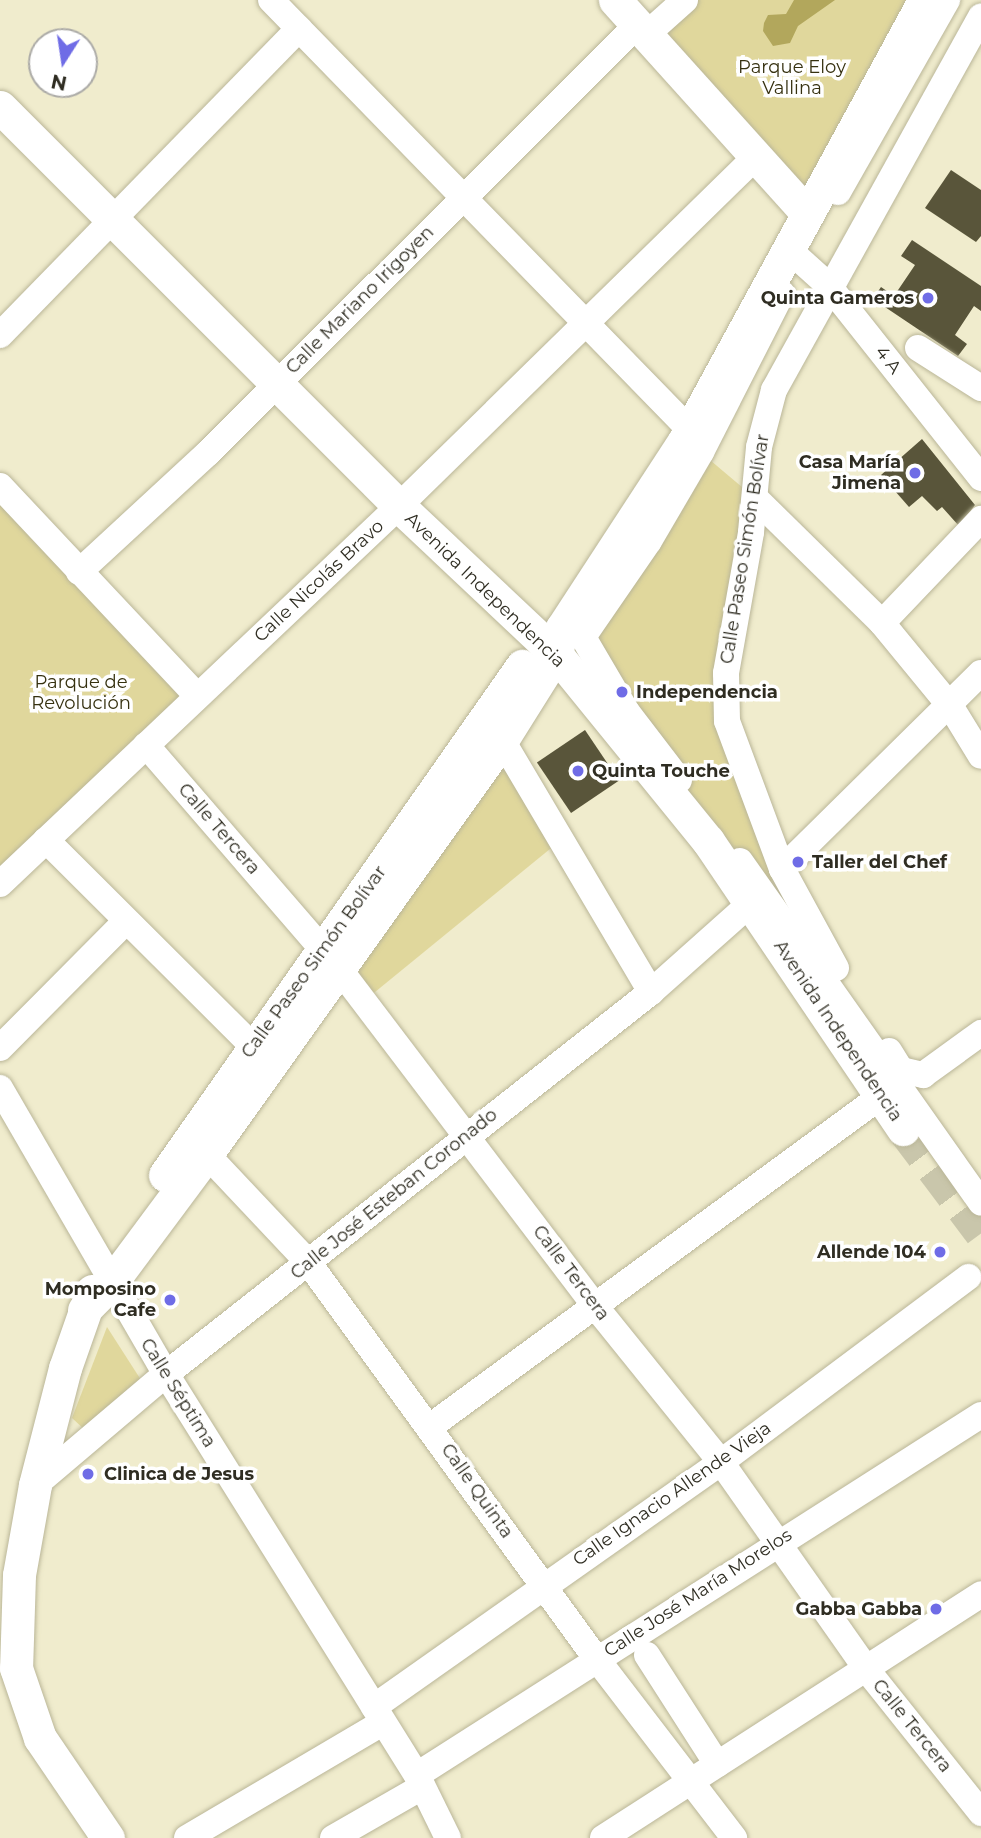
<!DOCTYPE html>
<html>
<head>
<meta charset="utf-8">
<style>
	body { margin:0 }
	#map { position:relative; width:981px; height:1838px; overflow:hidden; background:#f0eccd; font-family:Montserrat,sans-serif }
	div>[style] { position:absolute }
	.green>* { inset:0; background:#e0d79c }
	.water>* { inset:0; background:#b2a75c }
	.building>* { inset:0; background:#59553a; transform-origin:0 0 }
	.major-tunnel>* { height:33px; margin-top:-16.5px; transform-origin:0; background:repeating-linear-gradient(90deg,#c9c6ab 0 33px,transparent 0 50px) }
	.roads { filter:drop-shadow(0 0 2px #bab698) drop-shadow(0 0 2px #bab698) }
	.minor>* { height:26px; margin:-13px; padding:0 13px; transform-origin:13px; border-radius:13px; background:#fff }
	.major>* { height:33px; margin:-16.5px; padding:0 16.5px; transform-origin:16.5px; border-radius:16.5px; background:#fff }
	.dots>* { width:19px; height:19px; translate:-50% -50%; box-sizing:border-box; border:4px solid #fff; border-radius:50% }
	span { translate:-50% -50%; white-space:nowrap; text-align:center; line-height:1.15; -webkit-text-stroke:7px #fff; paint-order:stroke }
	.park-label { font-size:18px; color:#363110 }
	.poi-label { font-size:18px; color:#2f2d22; font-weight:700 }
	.right { translate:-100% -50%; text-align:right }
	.left { translate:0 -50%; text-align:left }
	.street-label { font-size:18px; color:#2f2d22 }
	.north { position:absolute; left:28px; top:28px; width:70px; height:70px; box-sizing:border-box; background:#fff; border:2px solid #acaba7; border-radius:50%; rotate:192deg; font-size:19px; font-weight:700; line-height:28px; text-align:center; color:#2f2d22 }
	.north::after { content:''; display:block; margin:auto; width:24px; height:32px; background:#6f6ce6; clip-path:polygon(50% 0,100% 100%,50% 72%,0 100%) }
</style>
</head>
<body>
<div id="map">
	<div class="green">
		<i style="clip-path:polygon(685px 0,924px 0,807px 213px,647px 34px)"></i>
		<i style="clip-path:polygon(685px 439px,755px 498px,726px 673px,782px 869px,752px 902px,556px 654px)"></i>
		<i style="clip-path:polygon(0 487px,197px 696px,0 884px)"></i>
		<i style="clip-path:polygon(502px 740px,561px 840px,364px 1001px,340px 970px)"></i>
		<i style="clip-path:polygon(107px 1327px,141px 1380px,86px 1431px,72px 1418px)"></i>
	</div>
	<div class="water">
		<i style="clip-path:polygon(794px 0,835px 0,798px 26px,790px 43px,773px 46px,763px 31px,764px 23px,768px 15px,786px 14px)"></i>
	</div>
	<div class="building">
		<i style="clip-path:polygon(951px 170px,981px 190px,981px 236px,976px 242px,925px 208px)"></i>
		<i style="clip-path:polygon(912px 240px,981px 286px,981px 311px,974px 306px,955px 335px,967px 344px,958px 356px,873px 299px,881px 287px,894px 296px,915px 265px,901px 256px)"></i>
		<i style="clip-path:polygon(922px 439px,975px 505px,959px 526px,942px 507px,937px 511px,922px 496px,909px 507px,881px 475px)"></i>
		<i style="left:585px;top:730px;width:61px;height:58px;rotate:56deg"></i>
	</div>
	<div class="major-tunnel">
		<i style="left:903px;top:1129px;width:130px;rotate:53.1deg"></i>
	</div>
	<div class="roads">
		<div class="minor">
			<i style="left:271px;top:0;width:600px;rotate:45.74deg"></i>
			<i style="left:647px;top:34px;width:51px;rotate:-41.8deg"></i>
			<i style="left:838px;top:192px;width:221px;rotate:-60.4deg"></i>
			<i style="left:787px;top:248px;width:57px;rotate:42.1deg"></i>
			<i style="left:829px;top:286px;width:245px;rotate:51.6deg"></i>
			<i style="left:0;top:335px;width:428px;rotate:-45.7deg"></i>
			<i style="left:918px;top:348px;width:75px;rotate:32.4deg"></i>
			<i style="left:0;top:486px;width:288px;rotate:46.8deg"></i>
			<i style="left:755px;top:498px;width:178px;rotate:44.5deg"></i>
			<i style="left:882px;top:623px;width:109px;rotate:50.6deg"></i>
			<i style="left:951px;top:707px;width:57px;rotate:58.5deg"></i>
			<i style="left:79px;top:572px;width:176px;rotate:-42.7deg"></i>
			<i style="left:208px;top:453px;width:607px;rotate:-44.93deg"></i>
			<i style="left:882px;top:623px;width:144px;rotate:-46.4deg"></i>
			<i style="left:502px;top:740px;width:293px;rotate:59.4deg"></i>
			<i style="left:146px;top:745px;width:297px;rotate:49.2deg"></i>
			<i style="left:340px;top:970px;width:422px;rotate:52.8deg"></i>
			<i style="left:595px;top:1306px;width:201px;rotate:51.1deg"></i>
			<i style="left:721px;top:1462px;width:254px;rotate:54.9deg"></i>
			<i style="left:867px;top:1670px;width:183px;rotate:51.4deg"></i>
			<i style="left:679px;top:780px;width:86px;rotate:-127.4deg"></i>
			<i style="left:627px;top:712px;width:87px;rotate:-120.4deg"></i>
			<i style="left:583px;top:637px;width:116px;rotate:-55.5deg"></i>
			<i style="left:649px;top:541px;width:103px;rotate:-59.7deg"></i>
			<i style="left:701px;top:452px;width:178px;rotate:-63deg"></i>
			<i style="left:46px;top:840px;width:313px;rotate:44.9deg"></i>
			<i style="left:740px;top:861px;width:418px;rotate:54.8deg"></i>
			<i style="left:782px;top:869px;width:279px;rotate:-44.6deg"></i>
			<i style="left:0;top:884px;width:550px;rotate:-43.45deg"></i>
			<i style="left:399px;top:506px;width:499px;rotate:-44.4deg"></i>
			<i style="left:836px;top:968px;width:113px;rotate:-118.6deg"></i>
			<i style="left:782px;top:869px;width:158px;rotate:-110.4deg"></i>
			<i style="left:727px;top:721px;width:48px;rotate:-91.2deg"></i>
			<i style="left:726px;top:673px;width:143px;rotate:-79.9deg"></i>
			<i style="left:751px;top:532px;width:85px;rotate:-84.6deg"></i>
			<i style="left:759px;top:447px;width:59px;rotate:-75.3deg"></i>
			<i style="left:774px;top:390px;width:427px;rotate:-61deg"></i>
			<i style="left:0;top:1048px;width:179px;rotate:-45.2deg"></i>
			<i style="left:889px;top:1051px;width:22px;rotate:58deg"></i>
			<i style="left:901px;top:1070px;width:23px;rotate:13deg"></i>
			<i style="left:923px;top:1075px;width:72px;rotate:-35.9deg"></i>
			<i style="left:0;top:1088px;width:331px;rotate:59.9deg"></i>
			<i style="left:166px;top:1374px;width:473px;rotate:58deg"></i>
			<i style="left:417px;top:1775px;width:70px;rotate:63.8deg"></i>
			<i style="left:193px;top:1140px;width:168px;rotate:46.7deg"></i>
			<i style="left:308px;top:1262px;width:490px;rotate:54deg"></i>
			<i style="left:596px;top:1658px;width:227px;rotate:52.5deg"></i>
			<i style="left:431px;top:1426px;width:558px;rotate:-36.25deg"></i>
			<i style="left:35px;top:1485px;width:172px;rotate:-40.3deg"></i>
			<i style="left:166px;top:1374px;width:617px;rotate:-38.22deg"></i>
			<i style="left:651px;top:992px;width:135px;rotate:-41.7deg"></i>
			<i style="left:647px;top:1655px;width:130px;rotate:57.3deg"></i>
			<i style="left:374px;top:1707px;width:425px;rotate:-35.2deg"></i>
			<i style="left:721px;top:1462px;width:309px;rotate:-36.8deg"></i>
			<i style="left:417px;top:1775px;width:669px;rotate:-32.55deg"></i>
			<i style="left:187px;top:1838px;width:226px;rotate:-30.5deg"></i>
			<i style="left:333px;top:1838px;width:103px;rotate:-29.8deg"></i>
			<i style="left:603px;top:1838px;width:450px;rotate:-32.8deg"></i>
		</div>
		<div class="major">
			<i style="left:615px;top:0;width:287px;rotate:48deg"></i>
			<i style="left:0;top:107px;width:564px;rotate:45deg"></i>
			<i style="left:399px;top:506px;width:216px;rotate:43.3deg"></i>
			<i style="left:556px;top:654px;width:241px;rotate:50.9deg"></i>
			<i style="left:708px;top:841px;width:348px;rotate:55.9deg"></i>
			<i style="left:165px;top:1175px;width:622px;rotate:-54.96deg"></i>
			<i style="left:92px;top:1291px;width:82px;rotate:109.3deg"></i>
			<i style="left:65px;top:1368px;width:121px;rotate:104.4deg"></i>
			<i style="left:35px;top:1485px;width:91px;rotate:100.1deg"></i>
			<i style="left:19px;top:1575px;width:93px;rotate:91.8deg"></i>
			<i style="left:16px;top:1668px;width:74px;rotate:71.1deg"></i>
			<i style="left:40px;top:1738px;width:121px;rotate:55.8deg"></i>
			<i style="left:84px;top:1310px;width:38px;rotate:-45deg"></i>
			<i style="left:111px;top:1283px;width:159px;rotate:-53.4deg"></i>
			<i style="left:206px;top:1155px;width:510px;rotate:-54.5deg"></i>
			<i style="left:502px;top:740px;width:102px;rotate:-57.9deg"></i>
			<i style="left:556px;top:654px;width:27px;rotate:-77deg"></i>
			<i style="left:562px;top:628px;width:225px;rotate:-56.9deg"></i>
			<i style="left:685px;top:439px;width:500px;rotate:-61.4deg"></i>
		</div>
	</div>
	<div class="dots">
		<i style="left:928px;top:298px;background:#6f6ce6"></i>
		<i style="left:915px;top:473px;background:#6f6ce6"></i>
		<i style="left:622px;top:692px;background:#6f6ce6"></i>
		<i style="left:578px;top:771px;background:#6f6ce6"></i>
		<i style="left:798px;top:862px;background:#6f6ce6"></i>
		<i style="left:940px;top:1252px;background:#6f6ce6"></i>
		<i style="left:170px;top:1300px;background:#6f6ce6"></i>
		<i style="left:88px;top:1474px;background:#6f6ce6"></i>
		<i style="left:936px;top:1609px;background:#6f6ce6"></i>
	</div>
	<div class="park-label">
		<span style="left:792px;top:78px">Parque Eloy<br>Vallina</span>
		<span style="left:81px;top:693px">Parque de<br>Revolución</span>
	</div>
	<div class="poi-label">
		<span class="right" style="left:914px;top:298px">Quinta Gameros</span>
		<span class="right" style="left:901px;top:473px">Casa María<br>Jimena</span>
		<span class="left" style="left:636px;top:692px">Independencia</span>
		<span class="left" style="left:592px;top:771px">Quinta Touche</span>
		<span class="left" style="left:812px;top:862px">Taller del Chef</span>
		<span class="right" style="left:926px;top:1252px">Allende 104</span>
		<span class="right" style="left:156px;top:1300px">Momposino<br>Cafe</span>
		<span class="left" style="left:104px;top:1474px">Clinica de Jesus</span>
		<span class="right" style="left:922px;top:1609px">Gabba Gabba</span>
	</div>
	<div class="street-label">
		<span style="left:360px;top:300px;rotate:-45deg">Calle Mariano Irigoyen</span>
		<span style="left:888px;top:360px;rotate:52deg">4 A</span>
		<span style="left:745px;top:549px;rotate:-81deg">Calle Paseo Simón Bolívar</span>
		<span style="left:319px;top:581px;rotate:-43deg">Calle Nicolás Bravo</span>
		<span style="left:485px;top:590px;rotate:44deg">Avenida Independencia</span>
		<span style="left:219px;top:829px;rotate:49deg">Calle Tercera</span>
		<span style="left:314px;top:962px;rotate:-54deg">Calle Paseo Simón Bolívar</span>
		<span style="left:838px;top:1031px;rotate:56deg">Avenida Independencia</span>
		<span style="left:394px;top:1194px;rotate:-39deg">Calle José Esteban Coronado</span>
		<span style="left:571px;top:1273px;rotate:53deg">Calle Tercera</span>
		<span style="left:178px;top:1393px;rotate:58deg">Calle Séptima</span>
		<span style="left:477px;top:1491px;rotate:55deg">Calle Quinta</span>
		<span style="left:672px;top:1494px;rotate:-35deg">Calle Ignacio Allende Vieja</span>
		<span style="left:698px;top:1593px;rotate:-33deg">Calle José María Morelos</span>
		<span style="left:912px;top:1726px;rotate:51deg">Calle Tercera</span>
	</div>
	<div class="north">N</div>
</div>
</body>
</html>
